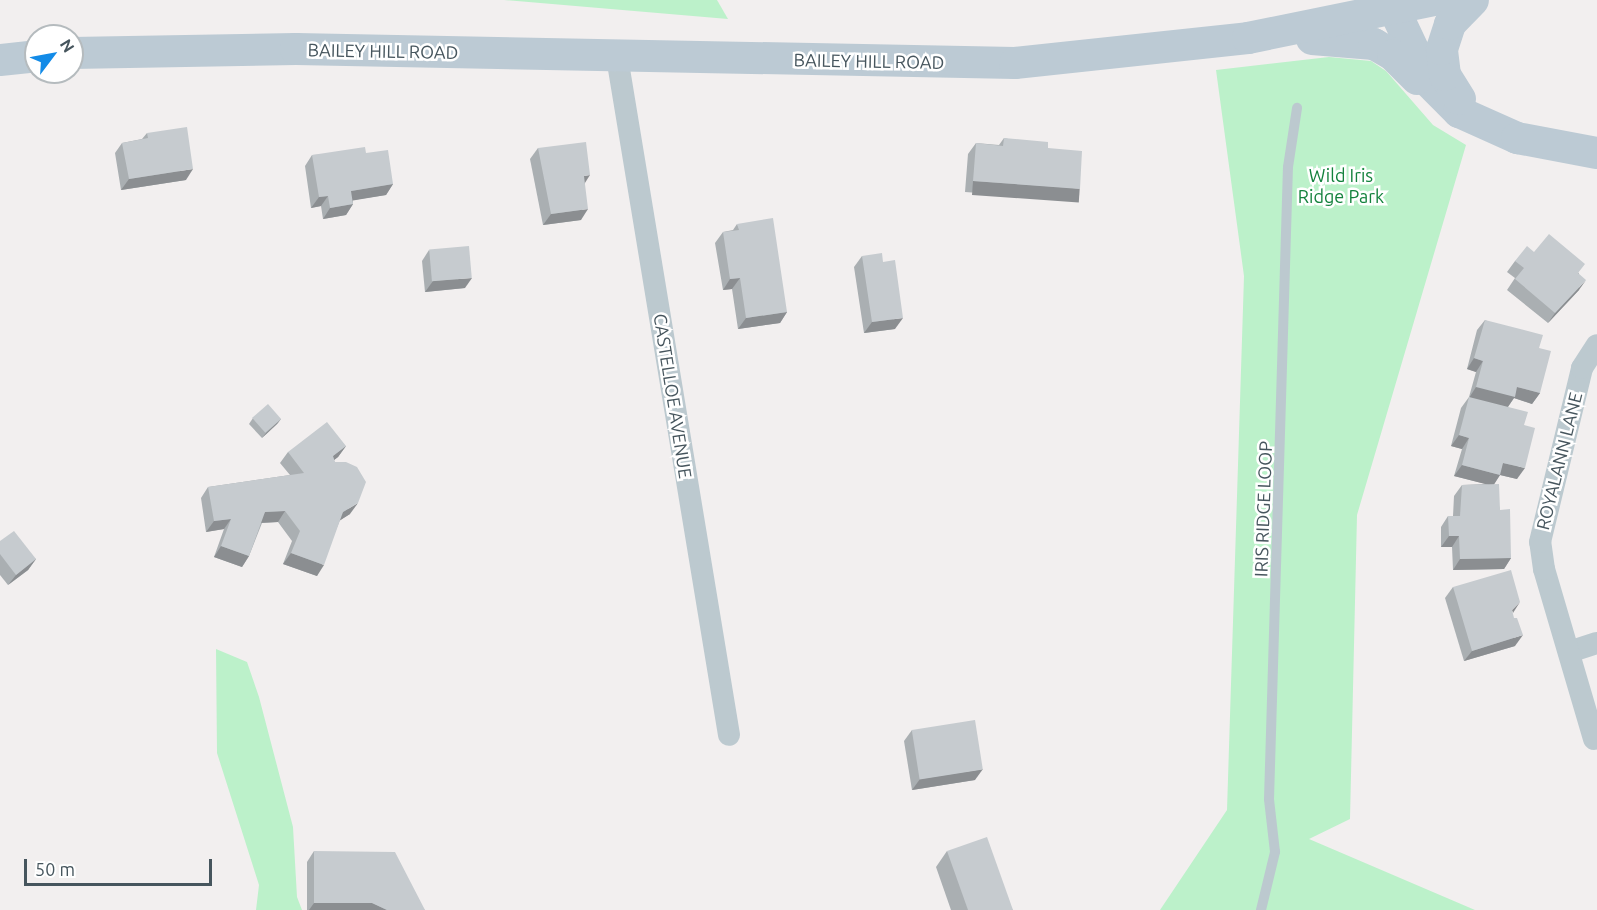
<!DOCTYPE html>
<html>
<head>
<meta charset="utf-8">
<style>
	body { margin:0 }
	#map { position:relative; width:1597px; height:910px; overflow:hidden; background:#f2efef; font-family:Ubuntu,sans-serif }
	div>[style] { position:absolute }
	.green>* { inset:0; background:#bcf1ca }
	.service>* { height:10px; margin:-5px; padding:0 5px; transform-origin:5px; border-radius:5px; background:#bcc9cf }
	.minor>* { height:22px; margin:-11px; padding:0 11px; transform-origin:11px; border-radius:11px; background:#bcc9cf }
	.secondary>* { height:32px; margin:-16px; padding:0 16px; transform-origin:16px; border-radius:16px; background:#bccad4 }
	.wall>* { inset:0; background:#aaafb2 }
	.shaded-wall>* { inset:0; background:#8b8e91; transform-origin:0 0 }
	.building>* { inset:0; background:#c6cbcf; transform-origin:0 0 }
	span { translate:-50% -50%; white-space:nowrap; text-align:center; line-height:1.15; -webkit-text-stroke:5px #fff; paint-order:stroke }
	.street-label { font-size:18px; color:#46555d }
	.park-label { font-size:18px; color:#14823d }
	.north { position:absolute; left:24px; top:24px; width:60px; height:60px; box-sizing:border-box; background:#fff; border:2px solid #b5bbbe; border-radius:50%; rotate:58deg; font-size:16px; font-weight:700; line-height:24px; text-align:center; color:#46555d }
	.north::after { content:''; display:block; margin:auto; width:21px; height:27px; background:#138be7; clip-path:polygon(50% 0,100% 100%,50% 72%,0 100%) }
	.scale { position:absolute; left:24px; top:859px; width:188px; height:27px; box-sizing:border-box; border:3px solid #46555d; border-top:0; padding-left:8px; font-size:18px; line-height:21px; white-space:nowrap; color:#46555d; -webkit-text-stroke:4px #fff; paint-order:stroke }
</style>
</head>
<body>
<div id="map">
	<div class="green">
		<i style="clip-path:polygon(504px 0,717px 0,728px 19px)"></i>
		<i style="clip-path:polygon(1329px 57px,1371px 61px,1386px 71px,1433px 125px,1466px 145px,1357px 515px,1350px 819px,1309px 839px,1475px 910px,1160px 910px,1227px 810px,1244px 276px,1216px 70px)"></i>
		<i style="clip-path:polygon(216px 649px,247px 662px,259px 697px,293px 827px,297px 897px,302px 910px,256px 910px,259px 885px,217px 753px)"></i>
	</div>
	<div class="service">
		<i style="left:1261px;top:910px;width:60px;rotate:-76.4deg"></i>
		<i style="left:1275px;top:852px;width:53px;rotate:-96.5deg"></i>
		<i style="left:1269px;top:799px;width:632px;rotate:-88.28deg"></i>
		<i style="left:1288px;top:167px;width:60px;rotate:-81.3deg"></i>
	</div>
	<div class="minor">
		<i style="left:617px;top:57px;width:687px;rotate:80.62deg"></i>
		<i style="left:1569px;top:652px;width:29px;rotate:-18deg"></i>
		<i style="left:1594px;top:739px;width:177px;rotate:-106.4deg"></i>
		<i style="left:1544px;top:569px;width:27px;rotate:-98deg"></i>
		<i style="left:1540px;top:542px;width:179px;rotate:-76.4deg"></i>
		<i style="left:1582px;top:368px;width:27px;rotate:-57deg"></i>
	</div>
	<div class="secondary">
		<i style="left:1395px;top:11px;width:77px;rotate:64.8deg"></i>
		<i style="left:1428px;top:81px;width:44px;rotate:45deg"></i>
		<i style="left:1459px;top:112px;width:64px;rotate:24.1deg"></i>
		<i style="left:1517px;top:138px;width:81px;rotate:10.6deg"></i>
		<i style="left:1312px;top:39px;width:62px;rotate:4.6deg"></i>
		<i style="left:1374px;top:44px;width:22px;rotate:30deg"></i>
		<i style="left:1393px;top:55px;width:34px;rotate:45deg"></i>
		<i style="left:72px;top:53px;width:224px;rotate:-1deg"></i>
		<i style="left:296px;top:49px;width:719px;rotate:1.12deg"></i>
		<i style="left:1015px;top:63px;width:234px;rotate:-6.1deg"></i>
		<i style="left:1248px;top:38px;width:191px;rotate:-11.5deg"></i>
		<i style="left:0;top:60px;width:36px;rotate:-6deg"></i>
		<i style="left:1460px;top:99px;width:28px;rotate:-122deg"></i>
		<i style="left:1445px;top:75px;width:26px;rotate:-97deg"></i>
		<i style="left:1442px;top:49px;width:26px;rotate:-72deg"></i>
		<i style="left:1450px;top:24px;width:33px;rotate:-46deg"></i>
	</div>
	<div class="wall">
		<i style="clip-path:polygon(147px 133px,186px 180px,121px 190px,115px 153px,122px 143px,142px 139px)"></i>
		<i style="clip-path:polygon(1004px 138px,1048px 148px,1072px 200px,965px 192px,968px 154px,976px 143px,999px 145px)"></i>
		<i style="clip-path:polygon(538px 148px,585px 183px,581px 220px,543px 225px,530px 159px)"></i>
		<i style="clip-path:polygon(366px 153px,393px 184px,386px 195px,353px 200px,353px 204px,346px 215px,323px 219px,321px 206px,311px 208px,305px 166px,312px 155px)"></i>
		<i style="clip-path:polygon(737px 224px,787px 312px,780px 323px,738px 329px,732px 289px,723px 290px,715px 243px,723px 232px,733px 230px)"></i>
		<i style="clip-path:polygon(429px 250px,465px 288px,425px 292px,422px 261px)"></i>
		<i style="clip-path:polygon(1534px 252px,1579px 273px,1579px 290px,1548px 323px,1507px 290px,1515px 278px,1507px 272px,1515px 261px)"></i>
		<i style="clip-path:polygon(862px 256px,883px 262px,895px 329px,864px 333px,854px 267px)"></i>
		<i style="clip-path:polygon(1485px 320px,1539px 348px,1540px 393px,1532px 404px,1514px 398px,1508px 407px,1524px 425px,1517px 479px,1500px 475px,1494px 484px,1511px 558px,1504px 569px,1453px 570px,1452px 547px,1441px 547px,1441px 527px,1448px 516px,1453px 516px,1454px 496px,1462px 485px,1486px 484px,1454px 476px,1462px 449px,1451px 446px,1461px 408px,1469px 397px,1476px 372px,1467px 369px,1477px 330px)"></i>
		<i style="clip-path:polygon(253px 418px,281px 419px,277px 424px,262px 438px,249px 424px)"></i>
		<i style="clip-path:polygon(346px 446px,338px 457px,334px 460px,350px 514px,340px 520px,317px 576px,283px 564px,292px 541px,278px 522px,262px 523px,249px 556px,242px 567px,214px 557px,224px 529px,206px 532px,201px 498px,208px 487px,290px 475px,280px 463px,288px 452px)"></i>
		<i style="clip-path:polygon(0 541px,36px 559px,28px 570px,8px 585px,0 575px)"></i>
		<i style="clip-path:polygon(1453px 587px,1512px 613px,1515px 646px,1464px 661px,1445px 598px)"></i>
		<i style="clip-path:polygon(912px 730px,975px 780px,912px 790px,904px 741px)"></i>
		<i style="clip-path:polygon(314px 851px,425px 910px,307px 910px,307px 862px)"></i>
		<i style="clip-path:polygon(947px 851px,1013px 910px,951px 910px,936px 867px)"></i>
	</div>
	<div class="shaded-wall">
		<i style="clip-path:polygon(193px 169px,186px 180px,121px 190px,129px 179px)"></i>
		<i style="clip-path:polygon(590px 175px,583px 186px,584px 176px)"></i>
		<i style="left:973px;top:181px;width:107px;height:14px;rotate:4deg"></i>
		<i style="clip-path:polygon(393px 184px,386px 195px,344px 202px,351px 191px)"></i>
		<i style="clip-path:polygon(328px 196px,321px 206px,311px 208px,319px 197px)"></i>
		<i style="clip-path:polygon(353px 204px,346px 215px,323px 219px,330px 208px)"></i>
		<i style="clip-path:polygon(588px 209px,581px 220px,543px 225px,551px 214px)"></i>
		<i style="clip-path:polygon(472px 278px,465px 288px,425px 292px,433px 281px)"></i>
		<i style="clip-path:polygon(740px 278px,732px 289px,723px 290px,730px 279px)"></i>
		<i style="clip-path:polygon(1586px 280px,1579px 290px,1548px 323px,1555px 313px)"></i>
		<i style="clip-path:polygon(787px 312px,780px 323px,738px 329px,746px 318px)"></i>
		<i style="clip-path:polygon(903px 318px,895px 329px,864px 333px,872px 322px)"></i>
		<i style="clip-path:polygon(1474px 358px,1483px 361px,1476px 372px,1467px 369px)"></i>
		<i style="clip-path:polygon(1476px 387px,1517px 387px,1540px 393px,1532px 404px,1514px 398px,1507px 408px,1469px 398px)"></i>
		<i style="clip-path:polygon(281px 419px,277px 424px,262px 438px,266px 433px)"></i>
		<i style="clip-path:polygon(1459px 435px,1469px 438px,1462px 449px,1451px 446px)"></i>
		<i style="clip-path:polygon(346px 446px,338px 457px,325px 467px,333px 456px)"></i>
		<i style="clip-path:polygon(1503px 463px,1525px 468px,1517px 479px,1496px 474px)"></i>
		<i style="clip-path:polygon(1462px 465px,1500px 475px,1493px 486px,1454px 476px)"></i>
		<i style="clip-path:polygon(358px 503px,350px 514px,336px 523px,343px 512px)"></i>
		<i style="clip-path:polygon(285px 511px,278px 522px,258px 523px,265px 512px)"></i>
		<i style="clip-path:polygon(231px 519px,224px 529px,206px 532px,214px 521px)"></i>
		<i style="clip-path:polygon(1449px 536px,1459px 536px,1452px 547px,1441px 547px)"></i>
		<i style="clip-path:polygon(221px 546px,249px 556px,242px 567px,214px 557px)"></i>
		<i style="clip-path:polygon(291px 553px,324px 565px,317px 576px,283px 564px)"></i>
		<i style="clip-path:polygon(1511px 558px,1504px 569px,1453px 570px,1460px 559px)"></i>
		<i style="clip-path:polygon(36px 559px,28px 570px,8px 585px,16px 575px)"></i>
		<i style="clip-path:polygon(1520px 602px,1513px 613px,1512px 610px)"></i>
		<i style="clip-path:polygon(1523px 635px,1515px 646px,1464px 661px,1472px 651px)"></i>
		<i style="clip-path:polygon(983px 769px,975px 780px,912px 790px,920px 779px)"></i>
		<i style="clip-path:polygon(314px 903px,372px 903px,387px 910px,309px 910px)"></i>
	</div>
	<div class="building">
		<i style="clip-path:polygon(187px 127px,193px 169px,129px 179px,122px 143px,148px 138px,147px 133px)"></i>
		<i style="clip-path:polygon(1004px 138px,1048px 142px,1048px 148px,1082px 151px,1080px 189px,973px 181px,976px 143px,1003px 146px)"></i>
		<i style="clip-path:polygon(586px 142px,590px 175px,584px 176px,588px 209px,551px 214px,538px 148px)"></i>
		<i style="clip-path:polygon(365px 147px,366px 153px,388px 150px,393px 184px,351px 191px,353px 204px,330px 208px,328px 196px,319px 197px,312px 155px)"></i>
		<i style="clip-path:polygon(773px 218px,787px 312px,746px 318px,740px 278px,730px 279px,723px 232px,739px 230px,737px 224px)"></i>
		<i style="clip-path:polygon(1549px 234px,1585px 264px,1578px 273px,1586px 280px,1555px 313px,1515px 279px,1524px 268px,1515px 261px,1527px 246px,1534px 252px)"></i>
		<i style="left:469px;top:246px;width:32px;height:40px;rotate:85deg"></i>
		<i style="clip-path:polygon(882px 253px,883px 262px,895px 260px,903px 318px,872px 322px,862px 256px)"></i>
		<i style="clip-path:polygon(1485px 320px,1543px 335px,1539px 348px,1551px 351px,1540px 393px,1517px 387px,1515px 397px,1476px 387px,1483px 361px,1474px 358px)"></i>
		<i style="clip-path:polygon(1469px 397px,1528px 412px,1524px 425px,1535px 428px,1525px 468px,1503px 463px,1500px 475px,1462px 465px,1469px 438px,1459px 435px)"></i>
		<i style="left:268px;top:404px;width:20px;height:21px;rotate:49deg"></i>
		<i style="clip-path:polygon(327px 422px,346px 446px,333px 456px,335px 462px,346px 462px,357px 467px,366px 482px,358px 503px,343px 512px,324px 565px,291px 553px,300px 531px,285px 511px,265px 512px,249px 556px,221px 546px,231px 519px,214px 521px,208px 487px,304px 473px,288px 452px)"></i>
		<i style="clip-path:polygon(1499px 484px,1500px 510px,1510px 509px,1511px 558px,1460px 559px,1459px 536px,1449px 536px,1448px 516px,1460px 516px,1462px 485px)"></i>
		<i style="clip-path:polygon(14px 531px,36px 559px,16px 575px,0 554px,0 541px)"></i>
		<i style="clip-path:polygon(1511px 570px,1520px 602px,1512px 610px,1514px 618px,1517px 618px,1523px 635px,1472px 651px,1453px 587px)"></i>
		<i style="left:975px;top:720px;width:50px;height:64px;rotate:81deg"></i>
		<i style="clip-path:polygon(987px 837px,1013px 910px,968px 910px,947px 851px)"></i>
		<i style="clip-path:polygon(314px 851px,395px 852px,425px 910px,387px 910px,372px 903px,314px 903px)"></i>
	</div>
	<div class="street-label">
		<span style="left:383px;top:51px;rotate:1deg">BAILEY HILL ROAD</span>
		<span style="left:869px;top:61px;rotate:1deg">BAILEY HILL ROAD</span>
		<span style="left:673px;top:396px;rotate:81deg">CASTELLOE AVENUE</span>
		<span style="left:1559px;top:461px;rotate:-76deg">ROYALANN LANE</span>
		<span style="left:1263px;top:509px;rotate:-88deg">IRIS RIDGE LOOP</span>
	</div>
	<div class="park-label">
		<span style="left:1341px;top:186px">Wild Iris<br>Ridge Park</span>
	</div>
	<div class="north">N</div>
	<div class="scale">50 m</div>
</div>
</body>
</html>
